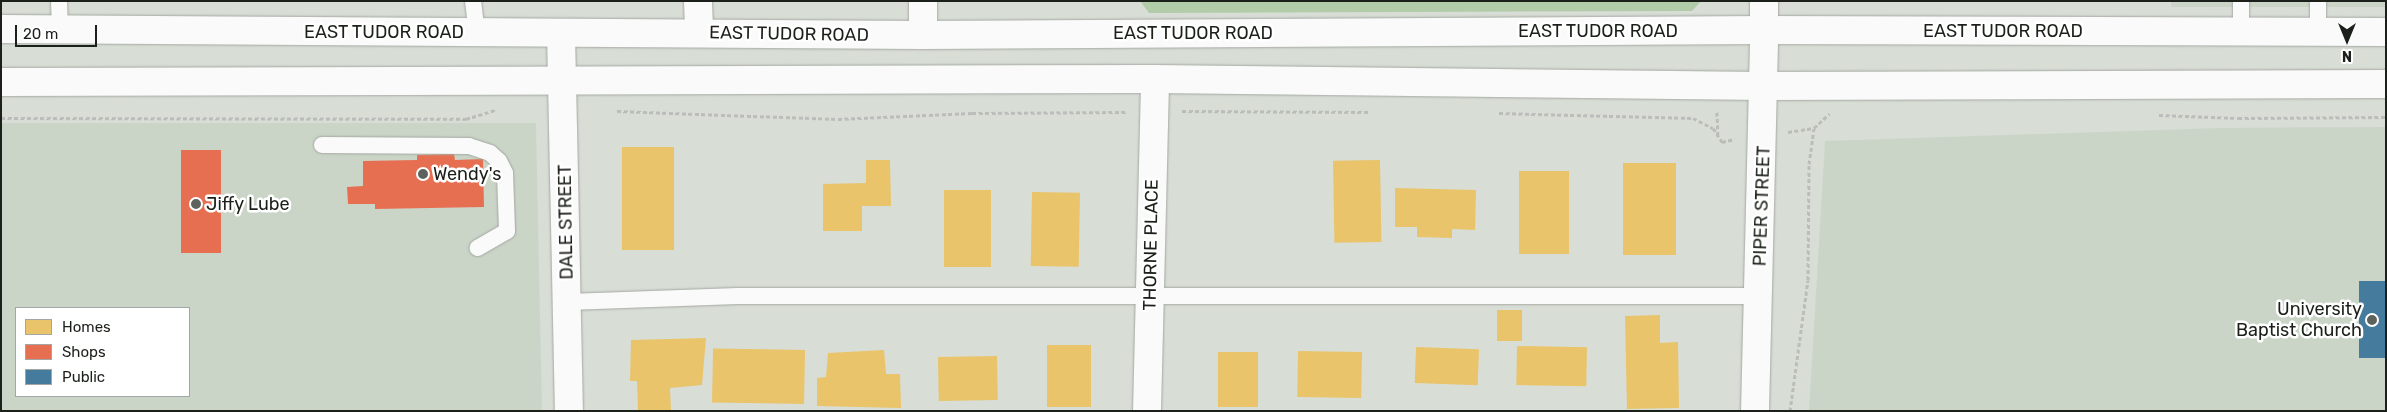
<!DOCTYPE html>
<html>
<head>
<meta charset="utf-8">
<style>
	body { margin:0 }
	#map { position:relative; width:2387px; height:412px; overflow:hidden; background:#d8ded6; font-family:Rubik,sans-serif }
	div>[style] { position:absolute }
	.built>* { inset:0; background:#cad5c7; transform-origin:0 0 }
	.green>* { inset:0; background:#b2cca9 }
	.homes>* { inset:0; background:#e9c46a; transform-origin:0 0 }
	.shops>* { inset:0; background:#e76f51; transform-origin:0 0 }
	.public>* { inset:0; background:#457b9d; transform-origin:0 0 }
	.path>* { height:3px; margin-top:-1.5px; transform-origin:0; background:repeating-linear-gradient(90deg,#bbbdba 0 4px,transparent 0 6.5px) }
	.roads { filter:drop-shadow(0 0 1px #a4a8a2) drop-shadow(0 0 1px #a4a8a2) }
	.service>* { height:16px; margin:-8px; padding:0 8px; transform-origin:8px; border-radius:8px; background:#f9faf9 }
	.minor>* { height:28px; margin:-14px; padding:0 14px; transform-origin:14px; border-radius:14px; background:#f9faf9 }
	.tertiary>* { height:28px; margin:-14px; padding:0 14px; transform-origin:14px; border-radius:14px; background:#f9faf9 }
	.primary>* { height:28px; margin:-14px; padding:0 14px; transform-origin:14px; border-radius:14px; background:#f9faf9 }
	.dots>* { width:14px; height:14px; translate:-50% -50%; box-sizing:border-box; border:2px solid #fff; border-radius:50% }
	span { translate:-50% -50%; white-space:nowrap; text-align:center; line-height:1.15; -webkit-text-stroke:5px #fff; paint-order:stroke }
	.street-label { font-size:18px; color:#1c201a }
	.poi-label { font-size:18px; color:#1c201a }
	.left { translate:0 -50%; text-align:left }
	.right { translate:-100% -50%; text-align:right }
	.frame { position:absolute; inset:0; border:2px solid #1c201a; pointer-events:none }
	.legend { position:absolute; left:15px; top:307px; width:175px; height:90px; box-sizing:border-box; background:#fff; border:1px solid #a4a6a3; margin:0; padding:6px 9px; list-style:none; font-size:15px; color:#1c201a }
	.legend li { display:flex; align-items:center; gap:10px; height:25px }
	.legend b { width:25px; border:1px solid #a4a6a3 }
	.north { position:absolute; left:2322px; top:15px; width:50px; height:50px; -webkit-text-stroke:4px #fff; paint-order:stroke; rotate:180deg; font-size:14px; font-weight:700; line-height:20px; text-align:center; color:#1c201a }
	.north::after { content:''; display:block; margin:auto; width:18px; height:22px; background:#1c201a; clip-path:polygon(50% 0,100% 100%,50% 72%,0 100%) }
	.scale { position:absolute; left:15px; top:25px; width:82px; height:22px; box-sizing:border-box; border:2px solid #1c201a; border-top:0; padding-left:6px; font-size:15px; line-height:18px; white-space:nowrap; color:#1c201a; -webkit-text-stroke:4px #fff; paint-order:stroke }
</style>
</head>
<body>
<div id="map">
	<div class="built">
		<i style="left:2171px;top:1px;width:215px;height:6px"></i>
		<i style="clip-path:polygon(evenodd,1px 123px,536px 123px,542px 411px,1px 411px,1px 123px,16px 308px,189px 308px,189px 396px,16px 396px,16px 308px)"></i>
		<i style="clip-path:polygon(2386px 127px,2386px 411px,1809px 411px,1825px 141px,2219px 128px)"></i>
	</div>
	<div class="green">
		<i style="clip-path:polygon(1140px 1px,1701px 1px,1692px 11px,1149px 13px)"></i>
	</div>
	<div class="homes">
		<i style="left:622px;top:147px;width:52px;height:103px"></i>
		<i style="clip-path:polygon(866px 160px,890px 160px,891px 206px,862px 206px,862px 231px,823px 231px,823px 184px,866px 183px)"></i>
		<i style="left:1380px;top:160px;width:82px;height:47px;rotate:89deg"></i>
		<i style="left:1623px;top:163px;width:53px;height:92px"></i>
		<i style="left:1569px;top:171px;width:83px;height:50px;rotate:90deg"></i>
		<i style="clip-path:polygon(1395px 188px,1476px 190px,1475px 230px,1452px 229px,1452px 238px,1417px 237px,1417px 227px,1395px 227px)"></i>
		<i style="left:944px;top:190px;width:47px;height:77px"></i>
		<i style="left:1032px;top:192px;width:48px;height:74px;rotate:1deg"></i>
		<i style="left:1497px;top:310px;width:25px;height:31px"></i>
		<i style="clip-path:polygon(1660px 315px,1660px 343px,1678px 342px,1679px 408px,1627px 409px,1625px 316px)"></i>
		<i style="clip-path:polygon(706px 338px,702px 385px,670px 388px,671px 411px,638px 411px,637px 381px,630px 381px,631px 340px)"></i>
		<i style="left:1047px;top:345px;width:44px;height:62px"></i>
		<i style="left:1517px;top:346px;width:70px;height:39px;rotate:1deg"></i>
		<i style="left:1416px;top:347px;width:63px;height:36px;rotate:2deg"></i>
		<i style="left:805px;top:350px;width:54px;height:92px;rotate:91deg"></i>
		<i style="clip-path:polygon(884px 350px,886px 374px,900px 374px,901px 408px,817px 406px,817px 378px,826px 377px,828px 353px)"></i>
		<i style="left:1298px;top:351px;width:64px;height:46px;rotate:1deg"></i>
		<i style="left:1218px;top:352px;width:40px;height:55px"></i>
		<i style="left:997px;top:356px;width:44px;height:59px;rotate:89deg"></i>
	</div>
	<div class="shops">
		<i style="left:181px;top:150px;width:40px;height:103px"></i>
		<i style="clip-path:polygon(454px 154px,455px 160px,483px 159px,484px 207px,375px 209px,375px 204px,348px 204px,347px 187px,363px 186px,363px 161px,417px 160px,417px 155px)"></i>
	</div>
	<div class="public">
		<i style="left:2359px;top:281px;width:27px;height:77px"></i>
	</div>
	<div class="path">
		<i style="left:617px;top:111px;width:221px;rotate:2.1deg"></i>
		<i style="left:838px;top:119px;width:134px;rotate:-2.6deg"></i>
		<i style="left:972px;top:113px;width:156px;rotate:-0.4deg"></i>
		<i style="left:1182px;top:111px;width:186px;rotate:0.3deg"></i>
		<i style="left:1717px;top:112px;width:23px;rotate:88deg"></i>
		<i style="left:1499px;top:113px;width:194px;rotate:1.5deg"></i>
		<i style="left:1693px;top:118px;width:22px;rotate:27deg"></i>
		<i style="left:1713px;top:128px;width:17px;rotate:57deg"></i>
		<i style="left:1722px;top:142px;width:13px;rotate:-13deg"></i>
		<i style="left:2159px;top:115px;width:79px;rotate:2.2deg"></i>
		<i style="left:2238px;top:118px;width:148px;rotate:-0.4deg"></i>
		<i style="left:1px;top:118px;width:465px;rotate:0.1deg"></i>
		<i style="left:466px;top:119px;width:31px;rotate:-17deg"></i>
		<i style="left:1788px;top:132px;width:26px;rotate:-9deg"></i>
		<i style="left:1814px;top:128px;width:21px;rotate:-43deg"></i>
		<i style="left:1790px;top:411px;width:132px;rotate:-82.2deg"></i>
		<i style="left:1808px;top:280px;width:116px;rotate:-89.5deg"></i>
		<i style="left:1809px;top:164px;width:36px;rotate:-82deg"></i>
	</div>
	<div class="roads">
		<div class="service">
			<i style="left:59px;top:1px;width:28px;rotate:88deg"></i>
			<i style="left:473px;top:1px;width:31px;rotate:83deg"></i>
			<i style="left:2241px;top:1px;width:30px;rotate:90deg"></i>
			<i style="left:2318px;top:31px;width:30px;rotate:-90deg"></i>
			<i style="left:322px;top:145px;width:147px;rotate:0.4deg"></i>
			<i style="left:469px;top:146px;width:22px;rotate:18deg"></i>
			<i style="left:490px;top:153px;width:12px;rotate:42deg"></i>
			<i style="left:499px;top:161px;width:13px;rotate:63deg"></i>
			<i style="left:505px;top:173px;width:58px;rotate:88deg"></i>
			<i style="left:507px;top:231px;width:34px;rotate:150deg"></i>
			<i style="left:567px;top:302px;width:171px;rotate:-2deg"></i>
			<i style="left:738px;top:296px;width:1021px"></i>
		</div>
		<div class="minor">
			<i style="left:698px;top:1px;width:32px;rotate:88deg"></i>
			<i style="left:923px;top:1px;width:34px;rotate:90deg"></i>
			<i style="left:1764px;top:1px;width:29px;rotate:90deg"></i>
			<i style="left:561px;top:33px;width:378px;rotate:88.8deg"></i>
			<i style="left:1147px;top:411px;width:332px;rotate:-88.6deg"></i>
		</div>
		<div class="tertiary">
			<i style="left:1755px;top:411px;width:381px;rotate:-88.6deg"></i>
		</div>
		<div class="primary">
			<i style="left:1px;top:29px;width:922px;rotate:0.37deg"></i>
			<i style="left:923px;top:35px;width:841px;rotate:-0.34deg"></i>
			<i style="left:1764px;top:30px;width:622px;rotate:0.18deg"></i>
			<i style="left:1px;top:82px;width:1154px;rotate:-0.15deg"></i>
			<i style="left:1155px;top:79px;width:609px;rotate:0.66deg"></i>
			<i style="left:1764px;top:86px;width:622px;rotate:-0.18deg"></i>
		</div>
	</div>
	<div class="dots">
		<i style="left:423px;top:174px;background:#5e625c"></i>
		<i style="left:196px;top:204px;background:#5e625c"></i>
		<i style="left:2372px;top:320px;background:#5e625c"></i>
	</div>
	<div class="street-label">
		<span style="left:1598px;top:31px">EAST TUDOR ROAD</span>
		<span style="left:2003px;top:31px">EAST TUDOR ROAD</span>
		<span style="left:384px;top:32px">EAST TUDOR ROAD</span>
		<span style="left:1193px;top:33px">EAST TUDOR ROAD</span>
		<span style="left:789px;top:34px;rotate:1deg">EAST TUDOR ROAD</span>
		<span style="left:1762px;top:206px;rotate:-88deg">PIPER STREET</span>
		<span style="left:566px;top:222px;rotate:-91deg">DALE STREET</span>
		<span style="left:1151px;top:245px;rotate:-89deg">THORNE PLACE</span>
	</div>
	<div class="poi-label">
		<span class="left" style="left:433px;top:174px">Wendy's</span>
		<span class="left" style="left:206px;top:204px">Jiffy Lube</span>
		<span class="right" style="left:2362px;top:320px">University<br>Baptist Church</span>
	</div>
	<div class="frame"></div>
	<ul class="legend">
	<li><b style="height:14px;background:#e9c46a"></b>Homes</li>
	<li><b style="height:14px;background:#e76f51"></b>Shops</li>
	<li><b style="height:14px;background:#457b9d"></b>Public</li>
	</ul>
	<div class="north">N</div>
	<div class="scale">20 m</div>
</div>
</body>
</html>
